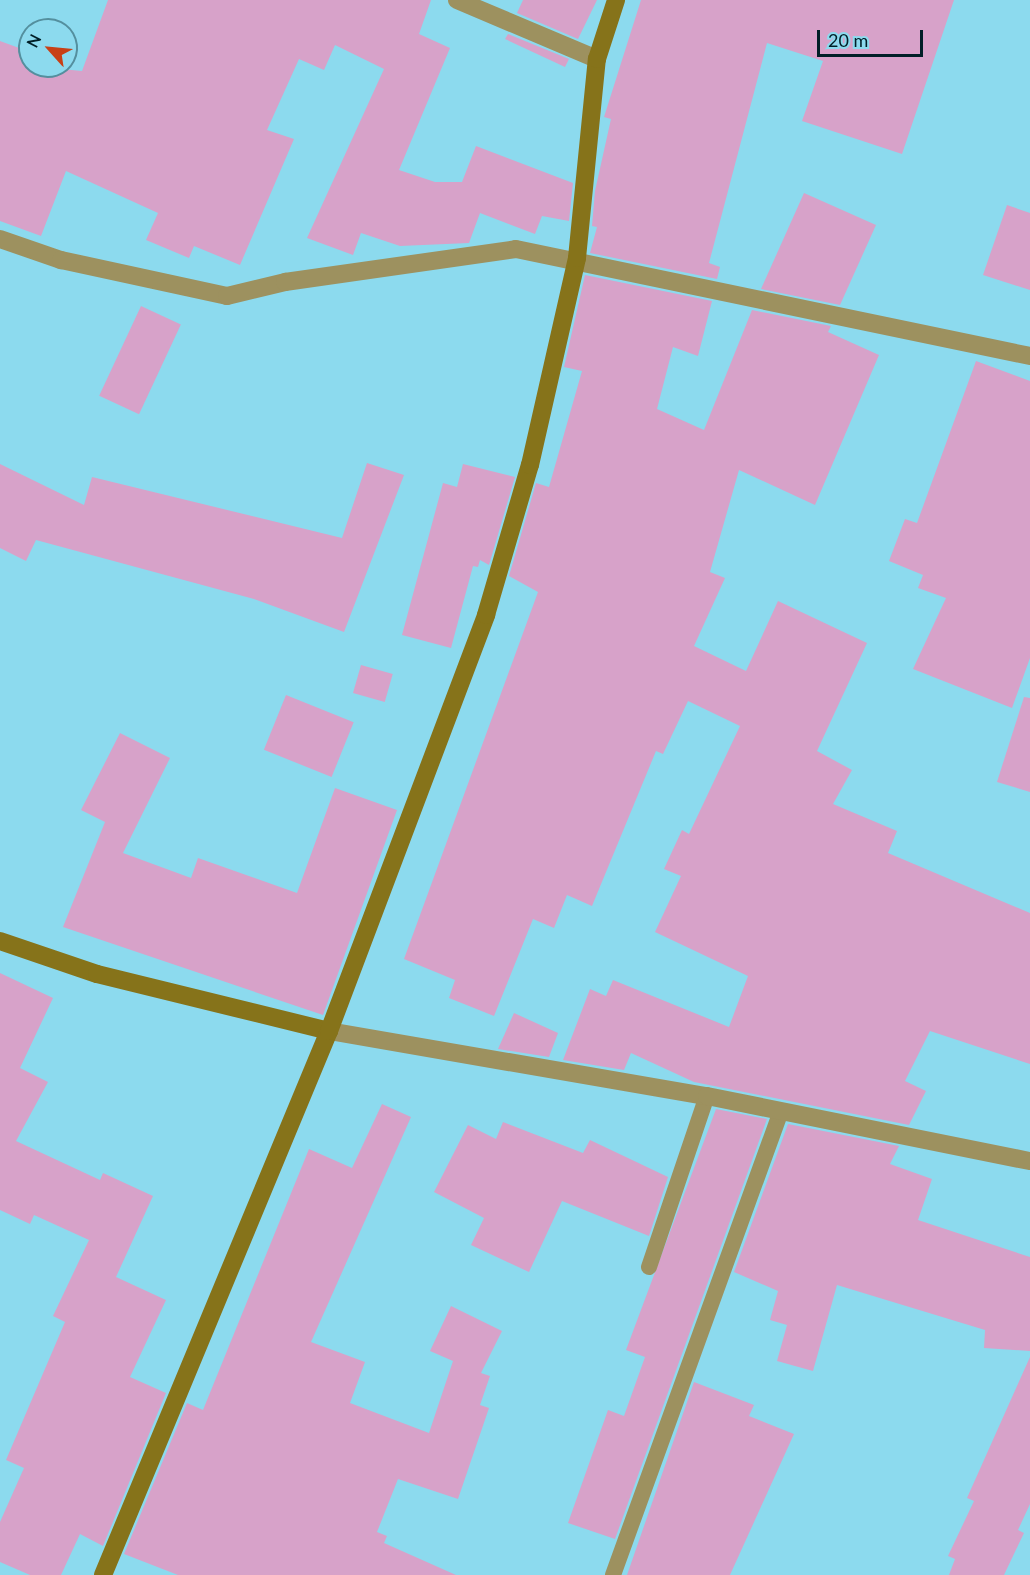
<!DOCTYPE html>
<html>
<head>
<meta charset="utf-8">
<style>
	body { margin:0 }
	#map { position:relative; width:1030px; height:1575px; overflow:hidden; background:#8cdaee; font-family:Lato,sans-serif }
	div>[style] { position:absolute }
	.building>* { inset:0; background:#d7a2c9; transform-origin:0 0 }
	.lane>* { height:16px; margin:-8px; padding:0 8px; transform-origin:8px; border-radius:8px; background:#9d915f }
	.street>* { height:18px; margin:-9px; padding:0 9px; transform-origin:9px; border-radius:9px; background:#9d915f }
	.secondary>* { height:18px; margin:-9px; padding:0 9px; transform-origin:9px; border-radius:9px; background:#86731a }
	span { translate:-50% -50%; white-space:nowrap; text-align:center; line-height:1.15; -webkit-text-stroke:6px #8cdaee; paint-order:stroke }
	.north { position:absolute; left:18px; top:18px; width:60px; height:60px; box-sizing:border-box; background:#8cdaee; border:2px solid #548f9e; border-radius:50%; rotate:297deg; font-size:16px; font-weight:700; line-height:24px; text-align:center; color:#001f27 }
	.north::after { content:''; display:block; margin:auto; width:21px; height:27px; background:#c84016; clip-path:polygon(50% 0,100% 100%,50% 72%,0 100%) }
	.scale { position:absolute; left:817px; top:30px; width:106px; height:27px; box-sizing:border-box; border:3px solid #001f27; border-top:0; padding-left:8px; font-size:18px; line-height:21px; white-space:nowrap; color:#001f27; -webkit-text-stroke:4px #8cdaee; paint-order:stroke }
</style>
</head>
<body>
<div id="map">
	<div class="building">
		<i style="clip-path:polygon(108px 0,431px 0,419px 34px,450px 48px,399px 170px,435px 182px,462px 182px,476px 146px,573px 183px,569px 221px,542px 216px,535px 234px,480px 213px,469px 243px,400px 246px,361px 233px,353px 255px,307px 238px,384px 69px,335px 45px,324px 70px,299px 59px,267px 130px,294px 139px,240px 265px,194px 246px,189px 258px,146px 240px,158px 213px,66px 171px,41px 236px,0 221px,0 41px,30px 52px,30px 66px,82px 71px)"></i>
		<i style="clip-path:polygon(523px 0,597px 0,578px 39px,517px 13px)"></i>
		<i style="clip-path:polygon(641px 0,954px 0,902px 154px,802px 121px,823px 61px,767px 43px,709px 263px,720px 267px,717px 279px,590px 253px,597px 227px,592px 226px,595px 191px,611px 119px,604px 117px)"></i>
		<i style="clip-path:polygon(508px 34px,569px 59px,565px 67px,505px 39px)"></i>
		<i style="clip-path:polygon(804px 193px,876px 225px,840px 305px,761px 289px)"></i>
		<i style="clip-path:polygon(1007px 205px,1030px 213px,1030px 290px,983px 275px)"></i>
		<i style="clip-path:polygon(585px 275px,712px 301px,698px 356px,673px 347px,657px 409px,704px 430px,752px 310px,831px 326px,828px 332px,879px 355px,815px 505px,739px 470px,710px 572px,725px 578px,694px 646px,746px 671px,778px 601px,867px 643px,817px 751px,852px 770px,833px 804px,897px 831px,888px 853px,1030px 913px,1030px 1064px,930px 1031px,905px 1081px,926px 1091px,909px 1125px,694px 1082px,631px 1053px,624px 1070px,563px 1060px,590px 989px,606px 996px,613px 980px,729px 1027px,748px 976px,655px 932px,681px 876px,664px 869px,682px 830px,689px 834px,740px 726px,688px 701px,663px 754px,656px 751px,592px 906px,567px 895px,554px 928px,533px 919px,494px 1016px,449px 998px,455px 980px,404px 959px,538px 592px,509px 576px,536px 483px,549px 487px,582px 371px,564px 367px)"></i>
		<i style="left:141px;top:306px;width:44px;height:99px;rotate:25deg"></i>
		<i style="clip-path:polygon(976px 361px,1030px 381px,1030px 658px,1012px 708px,913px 669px,946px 598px,918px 588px,923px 575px,889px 561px,905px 519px,917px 523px)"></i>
		<i style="clip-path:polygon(367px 463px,404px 475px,344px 632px,254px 599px,36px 540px,26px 561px,0 548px,0 464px,84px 505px,92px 477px,342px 538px)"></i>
		<i style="clip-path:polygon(463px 464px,515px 477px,489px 565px,480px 560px,478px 567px,473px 566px,451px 648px,402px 635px,443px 483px,457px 487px)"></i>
		<i style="left:361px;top:665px;width:33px;height:29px;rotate:16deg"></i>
		<i style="left:286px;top:695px;width:73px;height:59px;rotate:22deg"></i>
		<i style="clip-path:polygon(1024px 697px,1030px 698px,1030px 792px,997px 782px)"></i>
		<i style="clip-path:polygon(120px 733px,170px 758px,123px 853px,191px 878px,198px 858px,297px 893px,335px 788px,397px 810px,323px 1015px,63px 927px,105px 822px,81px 810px)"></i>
		<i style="clip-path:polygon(0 973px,53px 998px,20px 1068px,48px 1082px,16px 1141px,100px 1180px,103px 1173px,153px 1196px,116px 1277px,166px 1300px,130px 1377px,166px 1393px,103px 1546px,80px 1534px,61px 1575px,30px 1575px,0 1562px,0 1522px,24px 1468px,6px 1460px,65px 1322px,53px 1316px,89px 1240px,34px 1215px,30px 1224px,0 1210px)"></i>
		<i style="clip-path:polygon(514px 1013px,558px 1033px,549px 1057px,498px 1049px)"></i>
		<i style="clip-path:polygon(382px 1104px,411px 1117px,311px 1342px,365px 1362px,350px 1403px,429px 1433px,453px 1361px,430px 1351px,451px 1306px,502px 1331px,481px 1373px,490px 1376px,480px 1405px,489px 1408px,458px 1499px,398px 1479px,377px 1532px,387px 1536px,384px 1543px,456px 1575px,178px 1575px,124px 1554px,187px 1403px,203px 1410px,309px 1149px,352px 1168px)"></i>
		<i style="clip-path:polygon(716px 1109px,767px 1119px,615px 1539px,568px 1523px,608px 1410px,624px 1416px,645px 1357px,626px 1350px)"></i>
		<i style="clip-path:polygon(503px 1122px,583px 1153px,590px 1140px,668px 1177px,649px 1236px,562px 1201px,529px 1272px,471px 1245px,484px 1218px,434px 1192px,468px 1125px,496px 1139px)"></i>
		<i style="clip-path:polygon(788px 1124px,899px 1146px,890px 1164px,932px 1179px,918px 1220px,1030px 1257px,1030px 1351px,984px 1348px,985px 1330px,837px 1285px,813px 1371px,777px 1361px,787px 1325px,770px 1320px,778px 1291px,734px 1272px)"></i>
		<i style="clip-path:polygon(1030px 1357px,1030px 1504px,1018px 1530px,1024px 1533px,1004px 1575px,949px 1575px,955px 1559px,948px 1556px,974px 1501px,967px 1498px)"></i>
		<i style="clip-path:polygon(694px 1382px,754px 1405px,749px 1416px,794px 1434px,730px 1575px,627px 1575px)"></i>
	</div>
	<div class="lane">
		<i style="left:649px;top:1267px;width:181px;rotate:-71.3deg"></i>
		<i style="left:613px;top:1575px;width:493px;rotate:-70.1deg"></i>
	</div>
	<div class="street">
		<i style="left:457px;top:0;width:152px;rotate:22.9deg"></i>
		<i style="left:0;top:239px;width:65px;rotate:19deg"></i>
		<i style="left:61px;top:260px;width:170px;rotate:12.2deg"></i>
		<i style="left:227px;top:296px;width:60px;rotate:-13.6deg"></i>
		<i style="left:285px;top:282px;width:233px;rotate:-8.1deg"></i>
		<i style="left:516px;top:249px;width:525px;rotate:11.76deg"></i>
		<i style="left:329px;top:1031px;width:384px;rotate:9.8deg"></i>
		<i style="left:707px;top:1096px;width:329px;rotate:11.4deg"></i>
	</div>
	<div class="secondary">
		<i style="left:0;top:941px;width:102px;rotate:18.8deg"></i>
		<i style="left:97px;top:974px;width:239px;rotate:13.8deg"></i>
		<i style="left:103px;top:1575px;width:589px;rotate:-67.44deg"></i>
		<i style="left:329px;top:1031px;width:445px;rotate:-69.3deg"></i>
		<i style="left:486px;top:615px;width:156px;rotate:-73.7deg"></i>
		<i style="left:530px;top:465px;width:212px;rotate:-77.2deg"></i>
		<i style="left:577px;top:258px;width:200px;rotate:-84.3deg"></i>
		<i style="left:597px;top:59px;width:62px;rotate:-72.1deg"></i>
	</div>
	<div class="north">N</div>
	<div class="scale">20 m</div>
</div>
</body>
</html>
